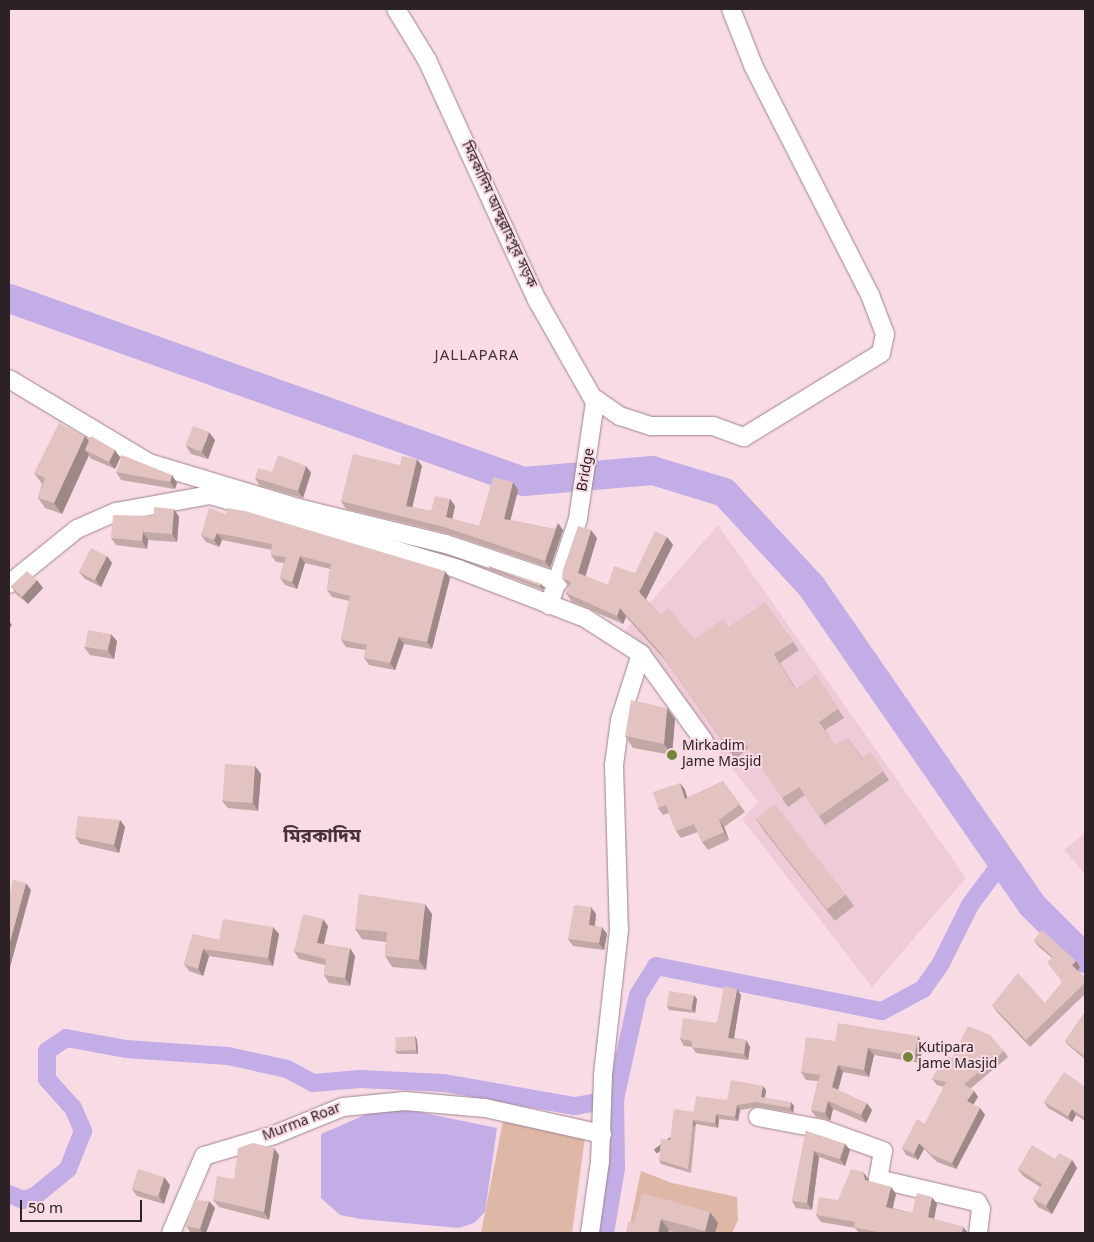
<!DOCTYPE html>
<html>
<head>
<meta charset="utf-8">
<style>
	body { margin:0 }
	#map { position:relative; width:1094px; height:1242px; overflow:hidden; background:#f9dbe6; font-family:Georgia,"Noto Sans Bengali",serif }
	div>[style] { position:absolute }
	.built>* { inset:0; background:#efcbd9 }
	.green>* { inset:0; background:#deb7a6 }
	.water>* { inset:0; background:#c3ade6 }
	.canal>* { height:18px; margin:-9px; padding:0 9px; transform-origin:9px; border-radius:9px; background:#c3ade6 }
	.river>* { height:29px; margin:-14.5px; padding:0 14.5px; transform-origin:14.5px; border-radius:14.5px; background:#c3ade6 }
	.roads { filter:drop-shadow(0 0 1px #9e838d) drop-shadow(0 0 1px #9e838d) }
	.minor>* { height:18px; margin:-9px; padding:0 9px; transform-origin:9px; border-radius:9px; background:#fff }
	.wall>* { inset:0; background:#c2a8a7 }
	.shaded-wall>* { inset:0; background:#9e8888; transform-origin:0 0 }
	.building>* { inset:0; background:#e2c3c2; transform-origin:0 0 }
	.dots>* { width:14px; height:14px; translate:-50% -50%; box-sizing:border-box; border:2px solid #f9dbe6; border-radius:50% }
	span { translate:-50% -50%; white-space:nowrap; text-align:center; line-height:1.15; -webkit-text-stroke:4px #f9dbe6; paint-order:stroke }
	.street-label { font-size:14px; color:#2c2125 }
	.poi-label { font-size:14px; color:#2c2125 }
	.left { translate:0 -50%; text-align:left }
	.neighbourhood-label { font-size:15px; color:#473039; letter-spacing:1px }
	.district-label { font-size:19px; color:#473039; font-weight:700 }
	.frame { position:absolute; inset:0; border:10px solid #2c2125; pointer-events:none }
	.scale { position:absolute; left:20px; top:1200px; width:122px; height:22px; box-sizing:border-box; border:2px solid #2c2125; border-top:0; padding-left:6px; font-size:15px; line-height:18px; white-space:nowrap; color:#2c2125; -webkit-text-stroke:4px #f9dbe6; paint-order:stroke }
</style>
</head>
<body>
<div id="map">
	<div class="built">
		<i style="clip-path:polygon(718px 525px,966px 878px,872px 987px,742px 819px,758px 802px,625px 631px)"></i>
		<i style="clip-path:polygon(1085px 833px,1085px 874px,1064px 850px)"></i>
	</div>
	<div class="green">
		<i style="clip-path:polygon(503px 1121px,585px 1137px,572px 1233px,481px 1233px)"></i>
		<i style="clip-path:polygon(641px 1171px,672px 1183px,737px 1197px,738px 1220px,732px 1233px,628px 1233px)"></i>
	</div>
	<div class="water">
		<i style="clip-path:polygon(405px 1109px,497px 1128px,485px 1212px,474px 1223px,459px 1228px,361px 1219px,340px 1215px,321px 1198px,321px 1134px,374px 1111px)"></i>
	</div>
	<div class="canal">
		<i style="left:9px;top:1194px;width:15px;rotate:23deg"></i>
		<i style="left:23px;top:1200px;width:13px;rotate:-18deg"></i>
		<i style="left:35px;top:1196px;width:43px;rotate:-39.3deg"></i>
		<i style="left:68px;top:1169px;width:41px;rotate:-68.5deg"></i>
		<i style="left:83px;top:1131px;width:25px;rotate:-113deg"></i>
		<i style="left:73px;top:1108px;width:39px;rotate:-132deg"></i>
		<i style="left:47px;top:1079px;width:28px;rotate:-90deg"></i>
		<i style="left:47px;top:1051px;width:23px;rotate:-34deg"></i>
		<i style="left:66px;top:1038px;width:61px;rotate:10.4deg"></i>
		<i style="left:126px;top:1049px;width:102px;rotate:3.9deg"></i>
		<i style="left:228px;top:1056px;width:60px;rotate:12.4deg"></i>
		<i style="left:287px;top:1069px;width:30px;rotate:28deg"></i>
		<i style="left:313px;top:1083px;width:47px;rotate:-4.9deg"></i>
		<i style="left:360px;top:1079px;width:84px;rotate:2.7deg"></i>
		<i style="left:444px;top:1083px;width:133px;rotate:10deg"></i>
		<i style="left:575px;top:1106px;width:41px;rotate:-9.9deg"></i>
		<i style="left:615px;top:1099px;width:107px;rotate:-77.5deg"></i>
		<i style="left:638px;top:995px;width:34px;rotate:-58deg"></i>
		<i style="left:656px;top:966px;width:230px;rotate:11.3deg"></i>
		<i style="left:882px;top:1011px;width:47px;rotate:-28.2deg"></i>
		<i style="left:923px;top:989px;width:32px;rotate:-55deg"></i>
		<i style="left:941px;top:963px;width:65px;rotate:-63.4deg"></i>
		<i style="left:970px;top:905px;width:54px;rotate:-53.3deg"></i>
		<i style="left:605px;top:1233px;width:66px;rotate:-80.4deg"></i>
		<i style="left:616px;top:1168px;width:69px;rotate:-90.8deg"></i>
	</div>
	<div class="river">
		<i style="left:9px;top:298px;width:546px;rotate:19.6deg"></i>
		<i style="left:523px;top:481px;width:129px;rotate:-4.9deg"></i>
		<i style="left:652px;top:470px;width:75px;rotate:17deg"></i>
		<i style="left:724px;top:492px;width:128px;rotate:47.2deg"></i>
		<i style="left:811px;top:586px;width:388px;rotate:55.3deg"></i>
		<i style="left:1032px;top:905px;width:75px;rotate:45deg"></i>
	</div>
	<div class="roads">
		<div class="minor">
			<i style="left:396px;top:9px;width:60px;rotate:58.7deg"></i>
			<i style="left:427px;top:60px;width:264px;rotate:65.4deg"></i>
			<i style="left:537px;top:300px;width:117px;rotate:60.4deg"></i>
			<i style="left:595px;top:402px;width:118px;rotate:98.3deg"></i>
			<i style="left:578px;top:519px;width:91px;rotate:108.6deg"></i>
			<i style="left:9px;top:379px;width:163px;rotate:31deg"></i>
			<i style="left:149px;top:463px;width:156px;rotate:16.8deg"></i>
			<i style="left:298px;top:508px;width:152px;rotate:13.7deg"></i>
			<i style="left:446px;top:544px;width:119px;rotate:18.6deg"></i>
			<i style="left:594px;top:398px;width:32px;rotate:35deg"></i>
			<i style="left:620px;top:416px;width:33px;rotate:18deg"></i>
			<i style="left:651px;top:426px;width:62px"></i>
			<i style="left:713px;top:426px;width:33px;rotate:20deg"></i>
			<i style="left:744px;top:437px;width:161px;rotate:-31.5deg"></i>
			<i style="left:881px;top:353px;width:19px;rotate:-78deg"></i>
			<i style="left:885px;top:334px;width:42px;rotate:-111deg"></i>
			<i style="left:870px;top:295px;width:258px;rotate:-117deg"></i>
			<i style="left:753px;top:65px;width:60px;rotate:-111.4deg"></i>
			<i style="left:9px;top:584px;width:87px;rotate:-39deg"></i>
			<i style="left:77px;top:529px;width:43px;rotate:-23.6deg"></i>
			<i style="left:116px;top:512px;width:96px;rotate:-10.3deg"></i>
			<i style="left:210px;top:495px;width:259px;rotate:16.6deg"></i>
			<i style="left:458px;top:569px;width:136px;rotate:21.1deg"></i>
			<i style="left:585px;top:618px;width:67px;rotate:32.7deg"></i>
			<i style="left:641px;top:654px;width:69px;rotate:107.7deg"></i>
			<i style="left:620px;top:720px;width:45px;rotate:97.6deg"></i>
			<i style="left:614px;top:765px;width:165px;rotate:88.3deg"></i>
			<i style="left:619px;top:930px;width:147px;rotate:96.3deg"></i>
			<i style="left:603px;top:1076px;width:85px;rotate:92deg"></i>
			<i style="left:600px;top:1161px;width:73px;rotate:97.9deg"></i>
			<i style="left:641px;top:654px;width:107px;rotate:54.1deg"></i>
			<i style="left:758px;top:1117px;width:65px;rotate:10.6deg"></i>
			<i style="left:822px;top:1129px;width:65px;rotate:19.8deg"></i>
			<i style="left:883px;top:1151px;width:28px;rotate:100deg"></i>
			<i style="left:878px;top:1179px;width:102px;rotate:13.1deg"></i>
			<i style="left:977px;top:1202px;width:8px;rotate:60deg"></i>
			<i style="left:981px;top:1209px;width:24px;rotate:97deg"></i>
			<i style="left:171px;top:1233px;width:84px;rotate:-66.8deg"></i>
			<i style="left:204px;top:1156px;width:73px;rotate:-16.7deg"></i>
			<i style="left:274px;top:1135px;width:74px;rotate:-22.1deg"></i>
			<i style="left:343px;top:1107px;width:62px;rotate:-5.5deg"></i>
			<i style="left:405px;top:1101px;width:80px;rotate:5deg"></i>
			<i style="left:485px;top:1108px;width:120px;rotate:12.5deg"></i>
		</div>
	</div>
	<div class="wall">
		<i style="clip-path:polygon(85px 436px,89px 441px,115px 450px,120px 458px,115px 469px,90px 458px,89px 455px,62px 514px,45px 508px,38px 498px,42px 484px,34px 473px)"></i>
		<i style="clip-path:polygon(215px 440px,208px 459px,191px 454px,186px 446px)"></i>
		<i style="clip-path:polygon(417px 459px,422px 466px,412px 507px,431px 511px,450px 499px,455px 506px,452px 519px,479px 526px,518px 490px,510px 520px,554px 529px,563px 530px,550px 568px,449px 534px,346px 509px,341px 501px,400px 465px)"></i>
		<i style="clip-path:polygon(306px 466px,311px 473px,303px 498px,260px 486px,255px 478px,272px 472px)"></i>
		<i style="clip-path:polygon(116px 472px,172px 475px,177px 483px,175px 489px,121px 480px)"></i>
		<i style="clip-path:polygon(174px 509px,179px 517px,177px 542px,148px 540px,147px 549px,116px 545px,111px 538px,154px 516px)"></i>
		<i style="clip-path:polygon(226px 514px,450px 578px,432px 649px,404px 644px,395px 670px,369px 665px,364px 658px,366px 650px,346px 647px,341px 640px,349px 601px,332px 597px,327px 590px,330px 569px,305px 563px,297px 589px,285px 585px,280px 578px,284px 563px,276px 562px,271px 555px,272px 550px,222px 540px,219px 547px,206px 542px,201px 535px)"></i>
		<i style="clip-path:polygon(667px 537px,673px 545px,646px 599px,660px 615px,694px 639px,729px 627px,765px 603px,799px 650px,780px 663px,796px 689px,816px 675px,844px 718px,825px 730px,835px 746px,848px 738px,862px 758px,870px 752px,889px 780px,825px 825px,805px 795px,788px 807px,749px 748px,735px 759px,666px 661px,626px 617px,623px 624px,572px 602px,566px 593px,569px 587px,562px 578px,597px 538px,585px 576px,608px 585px,635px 573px)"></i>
		<i style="clip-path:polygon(107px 556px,112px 563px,101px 587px,85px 579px,79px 572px)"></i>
		<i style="clip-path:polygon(488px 566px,541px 584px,544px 588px,543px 590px,491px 570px)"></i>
		<i style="clip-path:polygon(11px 586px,43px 588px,28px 604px,16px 594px)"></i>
		<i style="clip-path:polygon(117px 641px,114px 659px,90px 655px,84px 647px)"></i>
		<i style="clip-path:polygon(675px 719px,672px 755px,633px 748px,625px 736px)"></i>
		<i style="clip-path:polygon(255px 766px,261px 774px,258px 811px,228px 808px,222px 801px)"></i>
		<i style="clip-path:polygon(723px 781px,745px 812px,724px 827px,729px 840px,708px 850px,702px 842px,698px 832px,681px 838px,676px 831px,669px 813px,663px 815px,658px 808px,680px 783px,685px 790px,687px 798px)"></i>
		<i style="clip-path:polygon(756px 819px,846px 895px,854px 906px,835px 921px,764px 831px)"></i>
		<i style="clip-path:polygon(120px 820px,125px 827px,119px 853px,80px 844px,75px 837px)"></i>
		<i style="clip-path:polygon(432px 914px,426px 970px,392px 967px,385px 956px,386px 942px,362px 939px,355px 929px)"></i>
		<i style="clip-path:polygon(596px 914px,595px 926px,607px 934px,604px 950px,573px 946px,568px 939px)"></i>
		<i style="clip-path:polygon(328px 926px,324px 944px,355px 956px,350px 986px,329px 983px,324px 975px,325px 965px,299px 959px,294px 951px)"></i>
		<i style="clip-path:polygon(193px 934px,219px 940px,279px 934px,273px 966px,209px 956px,203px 976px,189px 971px,184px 964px)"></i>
		<i style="clip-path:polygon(1034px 940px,1080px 967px,1078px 971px,1085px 978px,1085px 994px,1030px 1047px,997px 1012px,992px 1005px,1045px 1003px,1062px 983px,1052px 958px,1038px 946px)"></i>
		<i style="clip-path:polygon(741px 995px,734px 1038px,746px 1040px,750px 1047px,748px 1060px,696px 1053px,692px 1047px,684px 1046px,680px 1039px,717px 1023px)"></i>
		<i style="clip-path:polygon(697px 999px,695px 1013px,669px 1010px,667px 1006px)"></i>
		<i style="clip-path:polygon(1085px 1012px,1085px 1059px,1068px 1045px,1065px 1041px)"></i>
		<i style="clip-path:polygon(415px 1036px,417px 1040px,418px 1054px,397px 1054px,395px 1050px)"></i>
		<i style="clip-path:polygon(918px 1036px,923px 1044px,920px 1063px,874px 1055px,869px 1077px,843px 1072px,838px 1090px,872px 1110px,866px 1123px,833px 1109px,830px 1121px,816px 1117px,811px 1110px,818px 1081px,806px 1080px,801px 1072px,835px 1041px)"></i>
		<i style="clip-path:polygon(1004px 1051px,1008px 1057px,970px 1089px,974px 1091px,978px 1097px,973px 1105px,980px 1108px,985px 1115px,956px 1169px,937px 1162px,924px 1149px,918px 1160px,906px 1155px,902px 1148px,925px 1124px,944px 1087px,937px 1085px,932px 1079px,952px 1058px)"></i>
		<i style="clip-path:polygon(1085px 1087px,1085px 1121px,1076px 1115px,1072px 1122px,1048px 1108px,1044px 1102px)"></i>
		<i style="clip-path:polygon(766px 1090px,765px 1098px,794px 1106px,793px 1113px,759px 1107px,740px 1110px,738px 1121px,719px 1119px,718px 1128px,696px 1124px,691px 1173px,661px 1164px,659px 1160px,670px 1140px,694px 1112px,727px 1100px)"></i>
		<i style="clip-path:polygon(806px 1131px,845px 1144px,850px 1150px,845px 1166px,819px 1157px,812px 1210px,796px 1208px,792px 1201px)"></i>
		<i style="clip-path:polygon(279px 1155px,269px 1220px,219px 1207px,213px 1200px,234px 1179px)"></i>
		<i style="clip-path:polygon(1055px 1159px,1072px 1160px,1077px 1168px,1052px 1214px,1038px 1207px,1033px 1199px,1040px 1187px,1023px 1176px,1018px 1169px)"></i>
		<i style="clip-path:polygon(863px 1172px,868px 1179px,868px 1181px,891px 1187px,896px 1194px,893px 1208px,912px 1213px,937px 1204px,934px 1219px,963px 1227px,968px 1233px,859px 1233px,855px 1228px,821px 1222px,816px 1215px,838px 1200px)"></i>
		<i style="clip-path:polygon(170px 1185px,164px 1204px,137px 1196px,132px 1189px)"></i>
		<i style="clip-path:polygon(642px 1193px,718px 1223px,715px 1233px,680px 1233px,669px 1230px,668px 1233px,626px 1233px,634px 1223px)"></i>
		<i style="clip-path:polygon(215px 1208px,206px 1233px,191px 1233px,186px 1226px)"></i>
	</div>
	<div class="shaded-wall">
		<i style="clip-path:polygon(209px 432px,215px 440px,208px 459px,202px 452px)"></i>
		<i style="clip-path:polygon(85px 436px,93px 447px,85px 450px,89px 455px,62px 514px,54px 503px)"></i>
		<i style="clip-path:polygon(115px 450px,120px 458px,115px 469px,109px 462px)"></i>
		<i style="clip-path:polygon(417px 459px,422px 466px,411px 513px,406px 506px)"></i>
		<i style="clip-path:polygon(306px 466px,311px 473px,303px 498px,298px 491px)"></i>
		<i style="clip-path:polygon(172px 475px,177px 483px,175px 489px,170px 482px)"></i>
		<i style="clip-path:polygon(513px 482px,518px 490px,509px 526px,504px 519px)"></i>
		<i style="clip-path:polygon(450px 499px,455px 506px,451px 524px,446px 517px)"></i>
		<i style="clip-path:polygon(174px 509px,179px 517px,177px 542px,172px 534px)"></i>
		<i style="clip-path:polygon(558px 523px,563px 530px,550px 568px,545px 561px)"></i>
		<i style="clip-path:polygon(591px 530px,597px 538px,584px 581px,578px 573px)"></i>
		<i style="clip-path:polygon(143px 532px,148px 540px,147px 549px,142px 541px)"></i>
		<i style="clip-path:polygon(217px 533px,222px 540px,219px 547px,214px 540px)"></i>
		<i style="clip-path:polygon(667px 537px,673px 545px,645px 601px,639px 592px)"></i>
		<i style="clip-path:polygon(107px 556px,112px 563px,101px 587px,95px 579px)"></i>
		<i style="clip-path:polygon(300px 556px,305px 563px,297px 589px,292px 582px)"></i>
		<i style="clip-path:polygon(445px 571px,450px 578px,432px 649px,427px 642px)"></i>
		<i style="clip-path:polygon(37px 580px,43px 588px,28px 604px,22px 597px)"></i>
		<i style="clip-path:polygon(541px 584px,544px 588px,543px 590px,540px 586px)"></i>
		<i style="clip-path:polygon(620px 608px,626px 617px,623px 624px,617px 616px)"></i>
		<i style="clip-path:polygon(9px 621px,12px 625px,9px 629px)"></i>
		<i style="clip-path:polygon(111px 634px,117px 641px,114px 659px,108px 651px)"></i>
		<i style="clip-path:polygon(399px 637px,404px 644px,395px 670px,390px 663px)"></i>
		<i style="clip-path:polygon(667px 708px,675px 719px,672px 755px,664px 744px)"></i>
		<i style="clip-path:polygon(255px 766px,261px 774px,258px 811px,253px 803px)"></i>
		<i style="clip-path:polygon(680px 783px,685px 790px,690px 807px,685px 799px)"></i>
		<i style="clip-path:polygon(120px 820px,125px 827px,119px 853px,114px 845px)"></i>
		<i style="clip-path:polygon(719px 820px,724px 827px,729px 840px,724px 832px)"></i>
		<i style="clip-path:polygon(26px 883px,31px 890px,9px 971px,9px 945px)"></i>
		<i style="clip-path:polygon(425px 904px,432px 914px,426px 970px,419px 960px)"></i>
		<i style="clip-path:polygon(591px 907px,596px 914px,594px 931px,589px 925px)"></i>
		<i style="clip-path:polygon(323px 919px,328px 926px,322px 951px,317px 943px)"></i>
		<i style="clip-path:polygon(273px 927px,279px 934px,273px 966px,268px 958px)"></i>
		<i style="clip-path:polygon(602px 927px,607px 934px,604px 950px,599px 943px)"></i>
		<i style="clip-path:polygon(350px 948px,355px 956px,350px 986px,345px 978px)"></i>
		<i style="clip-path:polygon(203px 949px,209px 956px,203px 976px,198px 969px)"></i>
		<i style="clip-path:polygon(1076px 961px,1080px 967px,1077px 971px,1072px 965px)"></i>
		<i style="clip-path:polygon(737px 989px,741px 995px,733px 1044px,728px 1038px)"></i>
		<i style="clip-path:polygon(694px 995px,697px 999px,695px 1013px,692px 1009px)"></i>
		<i style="clip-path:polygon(415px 1036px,417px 1040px,418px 1054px,416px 1050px)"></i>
		<i style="clip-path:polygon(918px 1036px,923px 1044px,920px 1063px,915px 1056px)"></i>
		<i style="clip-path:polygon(746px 1040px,750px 1047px,748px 1060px,744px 1054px)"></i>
		<i style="clip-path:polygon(868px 1048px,874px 1055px,869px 1077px,864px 1070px)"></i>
		<i style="clip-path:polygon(838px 1065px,843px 1072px,837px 1094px,832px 1087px)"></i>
		<i style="clip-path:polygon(763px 1086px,766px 1090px,764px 1102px,761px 1097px)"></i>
		<i style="clip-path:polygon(974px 1091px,978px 1097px,971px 1108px,967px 1101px)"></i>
		<i style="clip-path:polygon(828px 1101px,833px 1109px,830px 1121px,825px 1113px)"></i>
		<i style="clip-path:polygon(791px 1102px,794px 1106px,793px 1113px,790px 1108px)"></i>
		<i style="clip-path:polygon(867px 1103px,872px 1110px,866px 1123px,861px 1115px)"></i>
		<i style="clip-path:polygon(737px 1105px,740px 1110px,738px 1121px,735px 1117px)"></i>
		<i style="clip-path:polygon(980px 1108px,985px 1115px,956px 1169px,952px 1163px)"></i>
		<i style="clip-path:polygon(1072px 1109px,1076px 1115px,1072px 1122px,1068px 1116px)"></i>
		<i style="clip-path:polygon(716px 1114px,719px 1119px,718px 1128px,715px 1123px)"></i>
		<i style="left:693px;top:1120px;width:5px;height:49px;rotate:53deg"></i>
		<i style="clip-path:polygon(919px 1143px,924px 1149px,918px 1160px,914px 1154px)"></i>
		<i style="clip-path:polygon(845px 1144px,850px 1150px,845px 1166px,840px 1159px)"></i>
		<i style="clip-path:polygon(274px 1148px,279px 1155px,269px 1220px,264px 1212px)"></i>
		<i style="clip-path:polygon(814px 1151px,819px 1157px,812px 1210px,807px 1203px)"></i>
		<i style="clip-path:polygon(1072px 1160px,1077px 1168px,1052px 1214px,1046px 1206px)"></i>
		<i style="clip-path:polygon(863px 1172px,868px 1179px,869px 1187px,865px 1180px)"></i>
		<i style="clip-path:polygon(164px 1177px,170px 1185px,164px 1204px,159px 1196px)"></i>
		<i style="clip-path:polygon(891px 1187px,896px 1194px,891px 1214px,886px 1207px)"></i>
		<i style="clip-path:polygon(932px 1197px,937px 1204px,933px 1224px,928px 1217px)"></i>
		<i style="clip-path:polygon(209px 1201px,215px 1208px,206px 1233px,203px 1233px,200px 1229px)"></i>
		<i style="clip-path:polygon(710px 1212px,718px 1223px,715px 1233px,706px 1233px,705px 1231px)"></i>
		<i style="clip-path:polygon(661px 1219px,669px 1230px,668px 1233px,658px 1233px)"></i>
		<i style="clip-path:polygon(963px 1227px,968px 1233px,962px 1233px)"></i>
	</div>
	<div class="building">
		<i style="clip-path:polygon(59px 423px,85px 436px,54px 503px,38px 498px,45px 478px,34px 473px)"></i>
		<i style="left:193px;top:426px;width:17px;height:21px;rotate:21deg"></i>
		<i style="clip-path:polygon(91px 436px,115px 450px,109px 462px,85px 450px)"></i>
		<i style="clip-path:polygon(353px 454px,400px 465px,402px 456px,417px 459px,406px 506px,431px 511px,435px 496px,450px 499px,446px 517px,479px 526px,493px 477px,513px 482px,504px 519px,554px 529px,558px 523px,545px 561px,444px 527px,341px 501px)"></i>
		<i style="clip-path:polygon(122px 455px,172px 475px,170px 482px,116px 472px)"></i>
		<i style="clip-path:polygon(278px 455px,306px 466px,298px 491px,255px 478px,258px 468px,272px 472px)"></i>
		<i style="clip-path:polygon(154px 507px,174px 509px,172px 534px,143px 532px,142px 541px,111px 538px,113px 515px,154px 516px)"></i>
		<i style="clip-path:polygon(209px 508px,226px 514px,227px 508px,245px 511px,445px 571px,427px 642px,399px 637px,390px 663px,364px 658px,367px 645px,341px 640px,350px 596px,327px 590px,331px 564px,300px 556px,292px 582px,280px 578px,286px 557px,271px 555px,272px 544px,217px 533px,214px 540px,201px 535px)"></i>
		<i style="clip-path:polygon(578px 526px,591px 530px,578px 573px,608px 585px,614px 566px,635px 573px,655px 531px,667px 537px,639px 592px,660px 615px,669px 608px,694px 639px,723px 619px,729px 627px,765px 603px,793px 642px,774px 654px,795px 689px,816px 675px,838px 709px,819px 722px,835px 746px,848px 738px,861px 758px,870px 752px,884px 771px,819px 816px,799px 787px,782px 798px,743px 740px,729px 750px,660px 652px,620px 608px,617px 616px,566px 593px,571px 582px,562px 578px,563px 570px)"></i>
		<i style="left:91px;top:548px;width:18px;height:27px;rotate:27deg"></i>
		<i style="clip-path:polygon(488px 566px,541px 584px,540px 586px)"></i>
		<i style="clip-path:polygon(27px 571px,37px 580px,22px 597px,11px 586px)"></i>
		<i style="left:88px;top:630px;width:23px;height:17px;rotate:10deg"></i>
		<i style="clip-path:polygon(631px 700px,667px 708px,664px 744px,625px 736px)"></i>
		<i style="left:225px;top:764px;width:30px;height:37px;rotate:4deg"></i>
		<i style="clip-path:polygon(723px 781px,740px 804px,719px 820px,724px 832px,702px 842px,694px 824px,676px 831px,666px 805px,658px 808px,653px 792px,680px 783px,685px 799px)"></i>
		<i style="left:775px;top:804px;width:115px;height:24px;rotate:52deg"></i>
		<i style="clip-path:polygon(78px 816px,120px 820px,114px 845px,75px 837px)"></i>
		<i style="clip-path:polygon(13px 880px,26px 883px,9px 945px,9px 898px)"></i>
		<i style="clip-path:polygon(359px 894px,425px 904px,419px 960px,385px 956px,387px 932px,355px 929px)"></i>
		<i style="clip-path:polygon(574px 905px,591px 907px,589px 925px,602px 927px,599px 943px,568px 939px)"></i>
		<i style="clip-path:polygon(303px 914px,323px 919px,317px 943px,350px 948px,345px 978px,324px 975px,326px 959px,294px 951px)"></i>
		<i style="clip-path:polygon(223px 919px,273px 927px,268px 958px,203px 949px,198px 969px,184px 964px,193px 934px,219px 940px)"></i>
		<i style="clip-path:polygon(1042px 930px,1076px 961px,1072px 965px,1085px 978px,1085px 983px,1026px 1040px,992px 1005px,1018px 973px,1045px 1003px,1062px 982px,1047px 962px,1053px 957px,1034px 940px)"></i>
		<i style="clip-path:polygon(724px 986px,737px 989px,728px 1038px,746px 1040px,744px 1054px,692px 1047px,692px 1041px,680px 1039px,683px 1018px,717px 1023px)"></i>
		<i style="left:669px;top:991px;width:25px;height:15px;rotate:9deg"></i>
		<i style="clip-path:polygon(1085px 1012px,1085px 1057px,1065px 1041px)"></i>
		<i style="clip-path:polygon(838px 1023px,918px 1036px,915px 1056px,868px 1048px,864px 1070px,838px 1065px,832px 1087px,867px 1103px,861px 1115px,828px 1101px,825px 1113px,811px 1110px,820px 1075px,801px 1072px,806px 1037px,835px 1041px)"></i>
		<i style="clip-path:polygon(968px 1026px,990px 1035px,1004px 1051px,964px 1084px,974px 1091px,967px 1101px,980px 1108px,952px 1163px,932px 1155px,919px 1143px,914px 1154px,902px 1148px,917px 1119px,925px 1124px,946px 1082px,932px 1079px,945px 1055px,952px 1058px)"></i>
		<i style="left:415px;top:1036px;width:14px;height:20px;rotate:86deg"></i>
		<i style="clip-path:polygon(1064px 1072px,1085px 1087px,1085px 1118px,1072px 1109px,1068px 1116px,1044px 1102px)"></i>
		<i style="clip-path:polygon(731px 1080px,763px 1086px,761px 1097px,791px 1102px,790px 1108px,756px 1102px,737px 1105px,735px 1117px,716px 1114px,715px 1123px,693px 1120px,696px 1096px,727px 1100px)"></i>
		<i style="clip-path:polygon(674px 1109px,694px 1112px,688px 1169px,659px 1160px,661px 1139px,670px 1140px)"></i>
		<i style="clip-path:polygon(806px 1131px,845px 1144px,840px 1159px,814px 1151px,807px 1203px,792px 1201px)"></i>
		<i style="clip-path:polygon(253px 1143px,274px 1148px,264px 1212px,213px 1200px,217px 1176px,234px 1179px,238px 1148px)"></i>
		<i style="clip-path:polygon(1032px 1145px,1055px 1159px,1059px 1153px,1072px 1160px,1046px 1206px,1033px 1199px,1042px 1184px,1018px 1169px)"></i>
		<i style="left:138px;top:1169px;width:27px;height:21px;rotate:17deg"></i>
		<i style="clip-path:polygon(851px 1169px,863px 1172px,865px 1180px,891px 1187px,886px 1207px,912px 1213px,917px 1193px,932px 1197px,928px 1217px,963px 1227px,962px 1233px,881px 1233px,854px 1227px,855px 1222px,816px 1215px,819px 1197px,838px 1200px)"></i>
		<i style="clip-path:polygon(642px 1193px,710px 1212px,705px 1231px,661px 1219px,658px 1233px,626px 1233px,628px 1222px,634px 1223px)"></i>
		<i style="clip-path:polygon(194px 1200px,209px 1201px,200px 1229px,186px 1226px)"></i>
	</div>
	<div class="dots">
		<i style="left:672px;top:755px;background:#728636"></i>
		<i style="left:908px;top:1057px;background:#728636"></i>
	</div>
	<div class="street-label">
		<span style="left:498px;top:215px;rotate:65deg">মিরকাদিম আব্দুল্লাহপুর সড়ক</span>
		<span style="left:587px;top:470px;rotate:-80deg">Bridge</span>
		<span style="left:302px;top:1123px;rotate:-21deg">Murma Roar</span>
	</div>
	<div class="poi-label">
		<span class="left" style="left:682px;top:755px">Mirkadim<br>Jame Masjid</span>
		<span class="left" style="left:918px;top:1057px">Kutipara<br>Jame Masjid</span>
	</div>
	<div class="neighbourhood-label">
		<span style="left:477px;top:357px">JALLAPARA</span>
	</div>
	<div class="district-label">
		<span style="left:322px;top:838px">মিরকাদিম</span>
	</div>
	<div class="frame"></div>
	<div class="scale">50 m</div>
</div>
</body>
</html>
